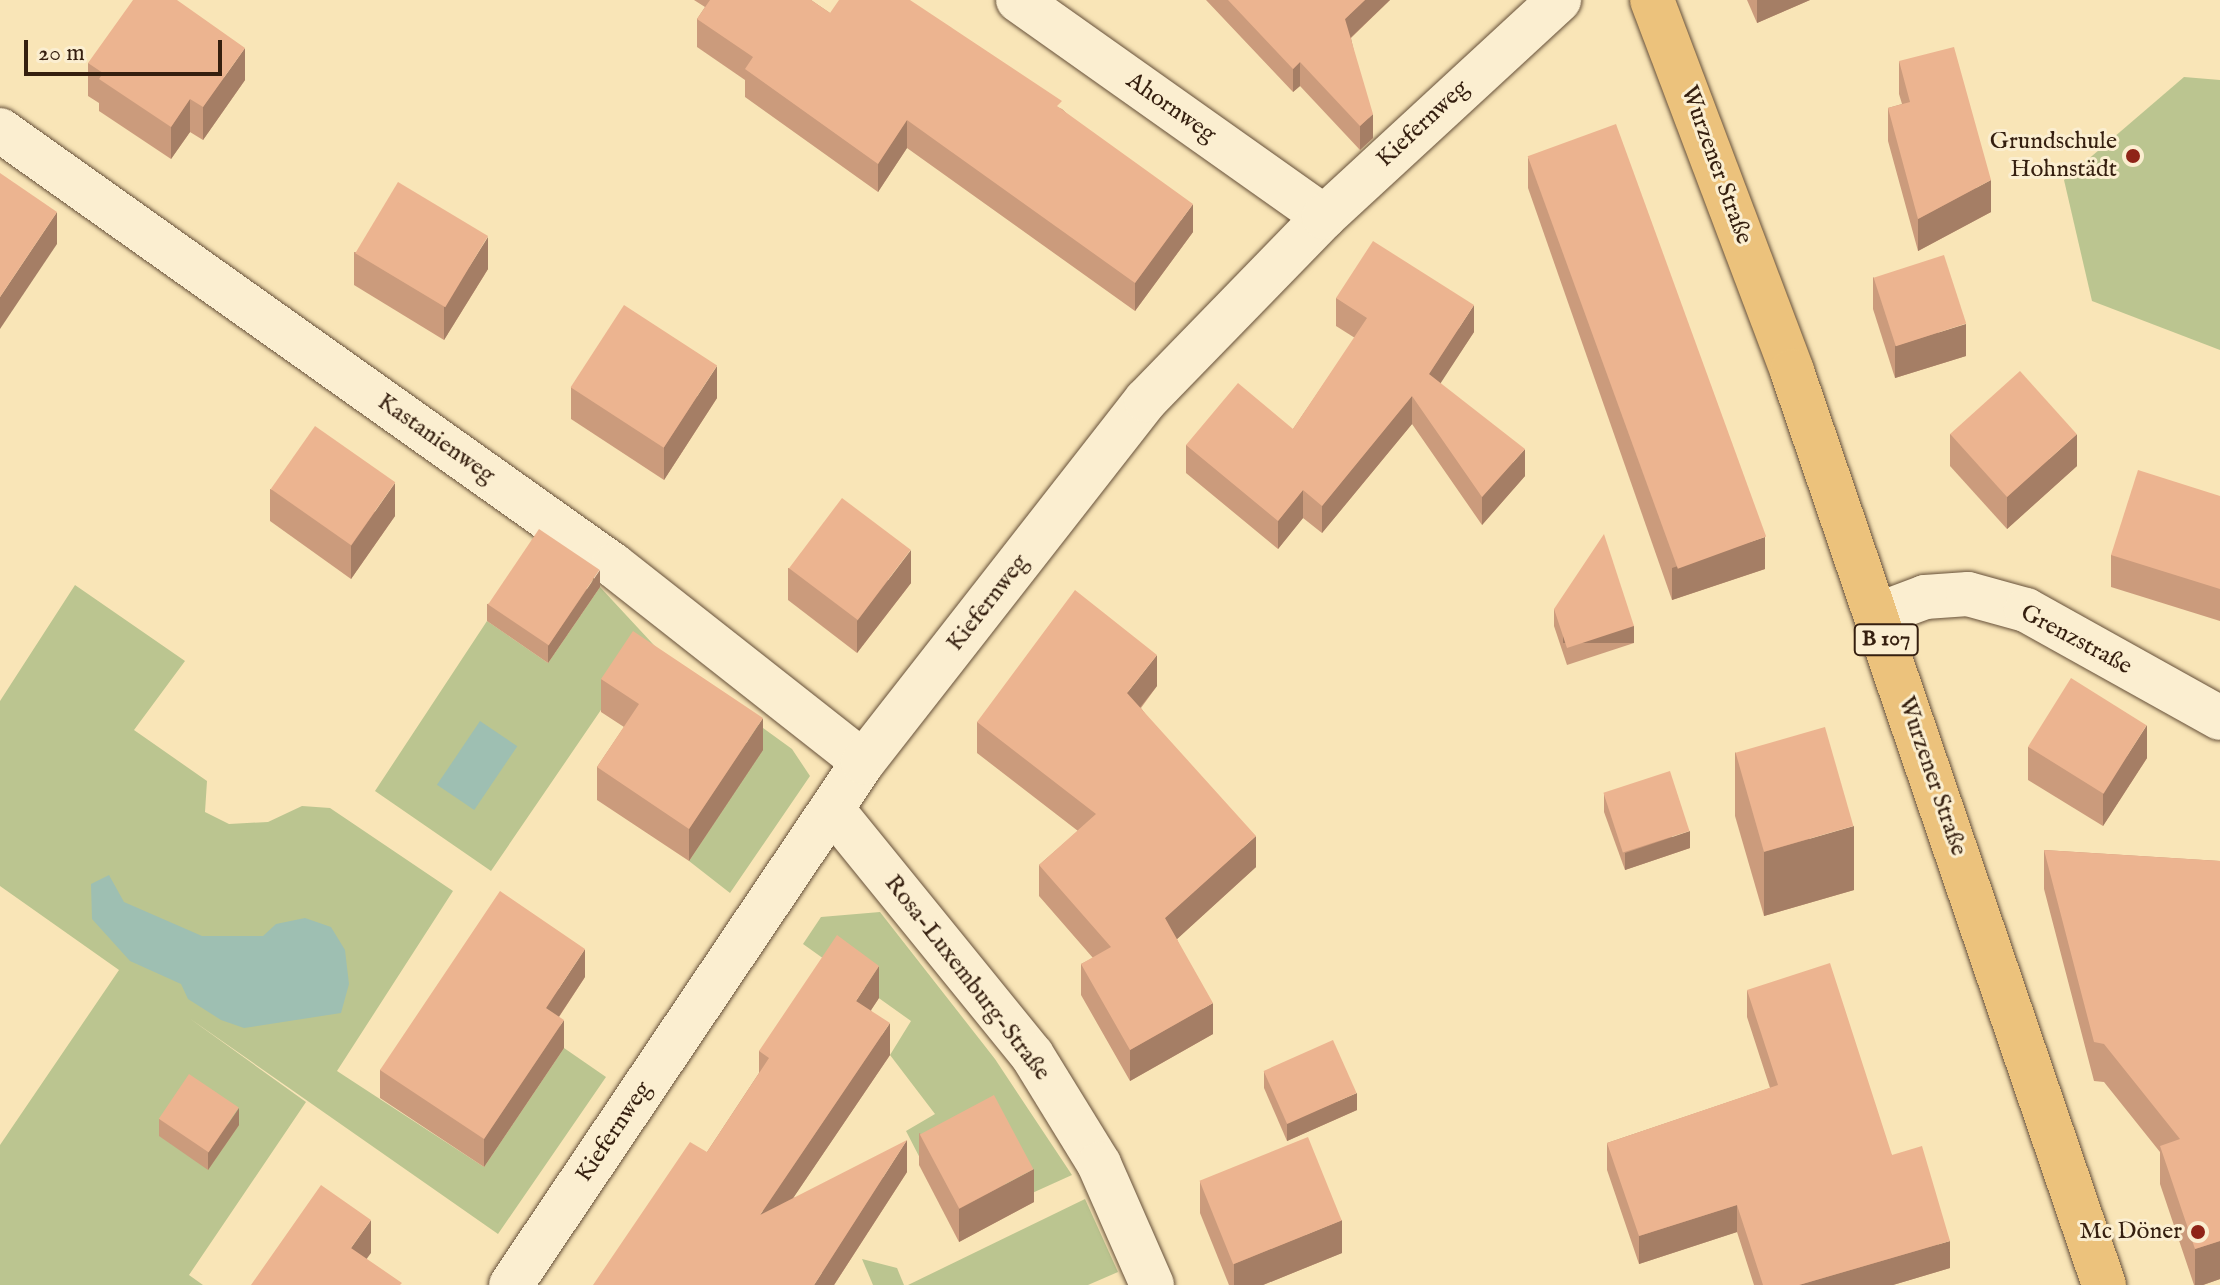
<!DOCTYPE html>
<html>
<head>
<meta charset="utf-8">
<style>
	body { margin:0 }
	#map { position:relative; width:2220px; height:1285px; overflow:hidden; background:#f9e5b7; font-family:"IM FELL English",serif }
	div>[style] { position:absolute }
	.green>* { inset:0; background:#bbc590 }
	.water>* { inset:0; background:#9ebfb2; transform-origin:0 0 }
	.roads { filter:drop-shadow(0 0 2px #665039) drop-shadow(0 0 2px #665039) }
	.minor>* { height:44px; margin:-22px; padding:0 22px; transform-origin:22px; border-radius:22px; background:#fbeed0 }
	.major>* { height:44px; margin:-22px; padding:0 22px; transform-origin:22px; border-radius:22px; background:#ecc27c }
	.wall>* { inset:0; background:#cb9b7c }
	.shaded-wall>* { inset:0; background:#a57e65; transform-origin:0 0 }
	.building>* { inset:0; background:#ecb490; transform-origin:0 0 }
	.dots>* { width:22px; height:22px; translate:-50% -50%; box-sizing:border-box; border:4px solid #fbeed0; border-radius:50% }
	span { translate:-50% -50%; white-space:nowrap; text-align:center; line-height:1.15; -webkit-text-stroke:6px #fbeed0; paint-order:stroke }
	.shield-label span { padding:2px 6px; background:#fbeed0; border:2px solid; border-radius:6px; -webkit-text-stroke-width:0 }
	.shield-label { font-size:22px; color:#351f0f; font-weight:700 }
	.street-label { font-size:24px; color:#351f0f }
	.poi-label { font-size:24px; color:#351f0f }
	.right { translate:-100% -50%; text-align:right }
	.scale { position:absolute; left:24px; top:40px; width:198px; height:36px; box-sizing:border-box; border:4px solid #351f0f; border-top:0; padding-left:10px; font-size:24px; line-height:28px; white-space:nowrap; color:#351f0f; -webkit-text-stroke:6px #fbeed0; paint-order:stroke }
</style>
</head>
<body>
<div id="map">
	<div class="green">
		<i style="clip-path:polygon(2184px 77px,2220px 80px,2220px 350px,2092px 301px,2064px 180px)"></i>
		<i style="clip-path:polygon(75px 585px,185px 661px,134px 730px,207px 781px,205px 812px,229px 824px,268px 822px,302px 806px,330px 808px,453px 891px,337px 1071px,484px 1167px,564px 1048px,606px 1077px,498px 1234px,189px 1018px,306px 1102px,189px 1275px,203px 1285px,0 1285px,0 1145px,119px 970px,0 886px,0 701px)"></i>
		<i style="clip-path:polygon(600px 587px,665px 657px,792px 749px,810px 776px,730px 893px,689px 861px,762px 750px,633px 663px,491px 871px,375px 791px,487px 621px,548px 663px)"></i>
		<i style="clip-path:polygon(880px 912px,995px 1059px,1072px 1175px,1030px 1194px,923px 1164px,906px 1131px,935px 1114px,890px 1055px,911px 1021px,803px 944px,821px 917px)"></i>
		<i style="clip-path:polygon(1085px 1199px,1118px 1272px,1088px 1285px,908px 1285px)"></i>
		<i style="clip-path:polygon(862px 1259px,897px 1268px,904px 1285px,873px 1285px)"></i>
	</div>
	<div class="water">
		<i style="left:480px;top:721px;width:45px;height:77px;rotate:34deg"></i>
		<i style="clip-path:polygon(109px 875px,124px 902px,202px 936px,263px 936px,276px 924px,305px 918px,331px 927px,345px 950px,349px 984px,341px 1013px,244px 1028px,221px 1020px,188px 999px,181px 984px,130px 961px,92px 919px,91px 884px)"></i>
	</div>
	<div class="roads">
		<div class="minor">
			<i style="left:1018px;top:0;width:375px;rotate:35.3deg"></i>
			<i style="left:0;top:130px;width:752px;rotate:35.36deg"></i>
			<i style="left:613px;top:565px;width:318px;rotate:38.2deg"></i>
			<i style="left:1877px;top:615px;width:51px;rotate:-20.6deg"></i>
			<i style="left:1925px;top:597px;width:43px;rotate:-4deg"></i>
			<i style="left:1968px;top:594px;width:60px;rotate:15.4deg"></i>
			<i style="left:2026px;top:610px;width:222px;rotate:29.1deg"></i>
			<i style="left:832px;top:809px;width:317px;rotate:50.9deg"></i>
			<i style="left:1032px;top:1055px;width:128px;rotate:58.4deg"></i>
			<i style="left:1099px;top:1164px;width:132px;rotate:66.3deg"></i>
			<i style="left:511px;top:1285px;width:630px;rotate:-56.06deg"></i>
			<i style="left:863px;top:762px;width:459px;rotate:-52deg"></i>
			<i style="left:1146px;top:400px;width:255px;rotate:-45.8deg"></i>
			<i style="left:1324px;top:217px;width:320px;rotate:-42.7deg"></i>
		</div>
		<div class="major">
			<i style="left:1652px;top:0;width:397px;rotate:69.3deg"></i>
			<i style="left:1792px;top:371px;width:966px;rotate:71.15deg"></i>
		</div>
	</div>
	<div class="wall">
		<i style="clip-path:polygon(694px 0,811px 0,830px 13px,1062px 109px,1193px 232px,1135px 311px,907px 148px,878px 192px,745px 97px,745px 80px,697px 47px,697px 19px,705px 7px)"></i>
		<i style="clip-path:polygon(1206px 0,1390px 0,1351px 38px,1373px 138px,1360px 150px,1300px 86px,1293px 92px)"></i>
		<i style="clip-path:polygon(1747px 0,1810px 0,1757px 23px)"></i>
		<i style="clip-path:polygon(1899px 61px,1991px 212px,1918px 251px,1888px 141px,1888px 108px,1902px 104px,1899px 94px)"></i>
		<i style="clip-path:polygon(88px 63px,245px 80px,203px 140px,190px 132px,171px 159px,99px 111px,99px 103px,88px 96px)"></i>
		<i style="clip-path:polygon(1528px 157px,1765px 569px,1672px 600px,1528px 188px)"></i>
		<i style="clip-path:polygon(354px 252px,488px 269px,444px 340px,354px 285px)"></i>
		<i style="clip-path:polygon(1873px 277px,1966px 356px,1895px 378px,1873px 309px)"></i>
		<i style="clip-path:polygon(1336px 298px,1474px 332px,1440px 383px,1525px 476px,1482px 525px,1412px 424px,1322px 533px,1303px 518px,1278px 549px,1186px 473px,1186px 445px,1293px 429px,1355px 338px,1336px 326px)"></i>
		<i style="clip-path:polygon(571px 387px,717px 398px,664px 480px,571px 419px)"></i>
		<i style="clip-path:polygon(1950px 434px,2077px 466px,2007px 529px,1950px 466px)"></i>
		<i style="clip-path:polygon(270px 489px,395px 516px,351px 579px,270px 521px)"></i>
		<i style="clip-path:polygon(2220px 496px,2220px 621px,2111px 587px,2111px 555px)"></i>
		<i style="clip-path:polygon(788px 568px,911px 583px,857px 653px,788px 600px)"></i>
		<i style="clip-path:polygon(600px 587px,548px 663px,487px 621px,487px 604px)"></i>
		<i style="clip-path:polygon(1554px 609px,1634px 643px,1567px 665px,1554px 626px)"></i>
		<i style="clip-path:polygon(601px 679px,763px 750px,689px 861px,597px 800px,597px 767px,624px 727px,601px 712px)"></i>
		<i style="clip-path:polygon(1157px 686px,1141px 708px,1256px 867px,1177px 939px,1213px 1034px,1130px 1081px,1081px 995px,1081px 964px,1093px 958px,1039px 896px,1039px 865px,1078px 831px,977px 753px,977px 722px)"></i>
		<i style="clip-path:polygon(2028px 747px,2147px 758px,2103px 826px,2028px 780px)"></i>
		<i style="clip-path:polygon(1735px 752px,1854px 890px,1764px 916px,1735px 816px)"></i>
		<i style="clip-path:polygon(1604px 794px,1690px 848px,1625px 870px,1604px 812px)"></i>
		<i style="clip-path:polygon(2044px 850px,2220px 861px,2220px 1279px,2203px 1285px,2194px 1285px,2160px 1184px,2160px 1152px,2104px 1082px,2094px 1081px,2044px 889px)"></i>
		<i style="clip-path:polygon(585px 977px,559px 1017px,564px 1048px,484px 1167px,380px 1098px,380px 1070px)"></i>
		<i style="clip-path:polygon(1747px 990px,1892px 1155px,1950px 1268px,1893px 1285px,1754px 1285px,1737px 1232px,1639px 1264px,1607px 1170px,1607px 1143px,1770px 1088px,1747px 1017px)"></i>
		<i style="clip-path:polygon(879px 998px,871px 1010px,890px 1055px,793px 1198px,907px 1172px,834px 1285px,707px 1152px,759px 1073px,759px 1051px)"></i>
		<i style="clip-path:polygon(1264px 1071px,1357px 1110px,1287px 1141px,1264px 1088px)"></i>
		<i style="clip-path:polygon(159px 1119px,239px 1125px,208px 1170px,159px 1136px)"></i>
		<i style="clip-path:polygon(919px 1133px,1034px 1202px,959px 1242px,919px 1165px)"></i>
		<i style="clip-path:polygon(1200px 1181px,1342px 1253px,1263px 1285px,1229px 1285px,1200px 1213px)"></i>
	</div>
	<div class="shaded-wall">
		<i style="clip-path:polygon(1365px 0,1390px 0,1345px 43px,1345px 19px)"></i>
		<i style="clip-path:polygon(1757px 0,1810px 0,1757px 23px)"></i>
		<i style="clip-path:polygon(245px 48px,245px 80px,203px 140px,203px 107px)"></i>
		<i style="clip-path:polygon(1300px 62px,1300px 86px,1293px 92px,1293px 69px)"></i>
		<i style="clip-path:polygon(190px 99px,190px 132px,171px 159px,171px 127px)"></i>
		<i style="clip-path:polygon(1373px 114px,1373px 138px,1360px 150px,1360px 126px)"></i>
		<i style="clip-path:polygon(907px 120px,907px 148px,878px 192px,878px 164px)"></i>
		<i style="clip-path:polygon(1991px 180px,1991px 212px,1918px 251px,1918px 219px)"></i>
		<i style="clip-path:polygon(1193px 204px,1193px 232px,1135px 311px,1135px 283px)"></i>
		<i style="clip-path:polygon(57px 212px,57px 244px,0 329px,0 297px)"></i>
		<i style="clip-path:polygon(488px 237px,488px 269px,444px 340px,444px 307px)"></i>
		<i style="clip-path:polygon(1474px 305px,1474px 332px,1429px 401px,1429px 374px)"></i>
		<i style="clip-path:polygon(1966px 324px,1966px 356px,1895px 378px,1895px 346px)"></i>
		<i style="clip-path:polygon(717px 366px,717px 398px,664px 480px,664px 447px)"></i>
		<i style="clip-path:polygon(1412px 396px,1412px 424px,1322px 533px,1322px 506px)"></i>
		<i style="clip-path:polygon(2077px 434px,2077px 466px,2007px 529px,2007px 497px)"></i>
		<i style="clip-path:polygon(1525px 449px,1525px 476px,1482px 525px,1482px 497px)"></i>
		<i style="clip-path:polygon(395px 483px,395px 516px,351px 579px,351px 546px)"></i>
		<i style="clip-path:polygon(1303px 490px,1303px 518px,1278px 549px,1278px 521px)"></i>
		<i style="clip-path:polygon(1765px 537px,1765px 569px,1672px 600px,1672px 568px)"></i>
		<i style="clip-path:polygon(911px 550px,911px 583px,857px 653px,857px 621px)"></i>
		<i style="clip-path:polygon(600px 570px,600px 587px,548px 663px,548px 646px)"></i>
		<i style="left:1634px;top:626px;width:17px;height:71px;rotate:90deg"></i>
		<i style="clip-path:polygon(1157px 655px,1157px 686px,1127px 724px,1127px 693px)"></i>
		<i style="clip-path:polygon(763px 718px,763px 750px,689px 861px,689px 829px)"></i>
		<i style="clip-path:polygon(2147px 725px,2147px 758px,2103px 826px,2103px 793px)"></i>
		<i style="clip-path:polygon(1854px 826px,1854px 890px,1764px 916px,1764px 852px)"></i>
		<i style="clip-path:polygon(1690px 831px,1690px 848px,1625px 870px,1625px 853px)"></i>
		<i style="clip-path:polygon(1256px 836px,1256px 867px,1165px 950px,1165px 918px)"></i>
		<i style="clip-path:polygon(585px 949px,585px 977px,546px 1036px,546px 1008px)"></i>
		<i style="clip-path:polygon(879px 966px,879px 998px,856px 1033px,856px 1001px)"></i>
		<i style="clip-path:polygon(1213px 1003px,1213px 1034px,1130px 1081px,1130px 1050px)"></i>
		<i style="clip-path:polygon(564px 1020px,564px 1048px,484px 1167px,484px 1139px)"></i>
		<i style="clip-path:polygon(890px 1023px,890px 1055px,760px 1247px,760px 1215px)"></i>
		<i style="clip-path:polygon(1357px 1093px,1357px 1110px,1287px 1141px,1287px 1123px)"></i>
		<i style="clip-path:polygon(239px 1108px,239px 1125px,208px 1170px,208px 1153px)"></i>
		<i style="clip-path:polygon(907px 1140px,907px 1172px,834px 1285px,814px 1285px)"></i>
		<i style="clip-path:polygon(1034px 1169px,1034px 1202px,959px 1242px,959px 1209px)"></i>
		<i style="clip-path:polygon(1737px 1205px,1737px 1232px,1639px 1264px,1639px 1236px)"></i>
		<i style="clip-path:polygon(371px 1220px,371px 1253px,351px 1280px,351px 1248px)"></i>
		<i style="clip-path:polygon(1342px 1220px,1342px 1253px,1263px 1285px,1234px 1285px,1234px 1264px)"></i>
		<i style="clip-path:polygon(1950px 1241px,1950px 1268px,1893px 1285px,1799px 1285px)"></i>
		<i style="clip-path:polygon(2220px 1241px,2220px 1279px,2203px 1285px,2195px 1285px,2195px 1249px)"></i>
	</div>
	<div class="building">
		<i style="clip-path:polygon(133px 0,177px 0,245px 48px,203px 107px,190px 99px,171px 127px,99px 79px,103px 73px,88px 63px)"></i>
		<i style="clip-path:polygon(710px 0,811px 0,830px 13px,839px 0,910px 0,1062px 101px,1057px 106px,1193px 204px,1135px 283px,907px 120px,878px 164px,745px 69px,753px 57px,697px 19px)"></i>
		<i style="clip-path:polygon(1228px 0,1365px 0,1345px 19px,1373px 114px,1360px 126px,1300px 62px,1293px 69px)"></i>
		<i style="clip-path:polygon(1954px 47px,1991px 180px,1918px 219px,1888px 108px,1910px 102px,1899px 61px)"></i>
		<i style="left:1616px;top:124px;width:439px;height:94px;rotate:70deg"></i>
		<i style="clip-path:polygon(0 173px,57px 212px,0 297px)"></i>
		<i style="left:398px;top:182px;width:105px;height:83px;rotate:31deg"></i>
		<i style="clip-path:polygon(1373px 241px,1474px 305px,1429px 374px,1525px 449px,1482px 497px,1412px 396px,1322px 506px,1303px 490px,1278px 521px,1186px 445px,1238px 383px,1293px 429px,1367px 318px,1336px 298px)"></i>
		<i style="left:1944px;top:255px;width:72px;height:74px;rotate:72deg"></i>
		<i style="left:624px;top:305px;width:111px;height:98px;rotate:33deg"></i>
		<i style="left:2020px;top:371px;width:85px;height:94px;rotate:48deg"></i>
		<i style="left:315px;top:426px;width:98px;height:77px;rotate:35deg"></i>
		<i style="clip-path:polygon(2138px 470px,2220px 496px,2220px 589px,2111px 555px)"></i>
		<i style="left:842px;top:498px;width:86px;height:88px;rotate:37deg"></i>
		<i style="left:539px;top:529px;width:73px;height:91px;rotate:34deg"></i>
		<i style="clip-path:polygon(1604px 534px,1634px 626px,1567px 648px,1554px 609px)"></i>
		<i style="clip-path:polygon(1075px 590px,1157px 655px,1127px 693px,1256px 836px,1165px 918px,1213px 1003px,1130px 1050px,1081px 964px,1111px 947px,1039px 865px,1096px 814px,977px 722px)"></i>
		<i style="clip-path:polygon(633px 631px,763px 718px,689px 829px,597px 767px,639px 704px,601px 679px)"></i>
		<i style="left:2071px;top:678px;width:89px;height:81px;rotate:32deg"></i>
		<i style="left:1825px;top:727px;width:103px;height:93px;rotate:74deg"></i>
		<i style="left:1670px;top:771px;width:63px;height:70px;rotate:72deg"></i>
		<i style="clip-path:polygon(2044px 850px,2220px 861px,2220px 1241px,2195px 1249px,2160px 1146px,2180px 1139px,2104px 1044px,2094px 1042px)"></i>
		<i style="clip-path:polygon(500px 891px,585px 949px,546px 1008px,564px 1020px,484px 1139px,380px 1070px)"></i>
		<i style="clip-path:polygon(837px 935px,879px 966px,856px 1001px,890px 1023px,760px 1215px,907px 1140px,814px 1285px,593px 1285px,690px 1142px,707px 1152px,769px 1058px,759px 1051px)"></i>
		<i style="clip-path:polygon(1830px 963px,1892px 1155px,1922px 1146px,1950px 1241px,1799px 1285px,1763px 1285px,1737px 1205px,1639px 1236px,1607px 1143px,1778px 1085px,1747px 990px)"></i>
		<i style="left:1333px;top:1040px;width:58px;height:76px;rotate:66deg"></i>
		<i style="left:189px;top:1074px;width:60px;height:54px;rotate:34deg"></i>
		<i style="left:994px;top:1095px;width:84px;height:84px;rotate:62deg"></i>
		<i style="left:1308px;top:1137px;width:90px;height:117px;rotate:68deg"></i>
		<i style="clip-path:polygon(321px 1185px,371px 1220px,351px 1248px,402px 1283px,400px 1285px,251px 1285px)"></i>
	</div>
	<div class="dots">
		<i style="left:2133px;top:156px;background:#8f2418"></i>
		<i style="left:2198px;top:1232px;background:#8f2418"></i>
	</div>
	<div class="shield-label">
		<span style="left:1886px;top:640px">B 107</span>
	</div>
	<div class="street-label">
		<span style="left:1171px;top:108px;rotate:35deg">Ahornweg</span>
		<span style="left:1423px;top:124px;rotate:-43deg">Kiefernweg</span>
		<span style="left:1716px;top:165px;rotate:70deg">Wurzener Straße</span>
		<span style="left:436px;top:439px;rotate:35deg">Kastanienweg</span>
		<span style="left:988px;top:603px;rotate:-52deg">Kiefernweg</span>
		<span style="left:2076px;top:640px;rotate:28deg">Grenzstraße</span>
		<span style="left:1932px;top:776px;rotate:71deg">Wurzener Straße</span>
		<span style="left:967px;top:978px;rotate:52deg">Rosa-Luxemburg-Straße</span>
		<span style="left:614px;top:1132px;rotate:-56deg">Kiefernweg</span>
	</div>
	<div class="poi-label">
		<span class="right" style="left:2117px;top:156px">Grundschule<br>Hohnstädt</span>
		<span class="right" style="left:2182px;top:1232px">Mc Döner</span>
	</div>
	<div class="scale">20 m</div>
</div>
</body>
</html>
